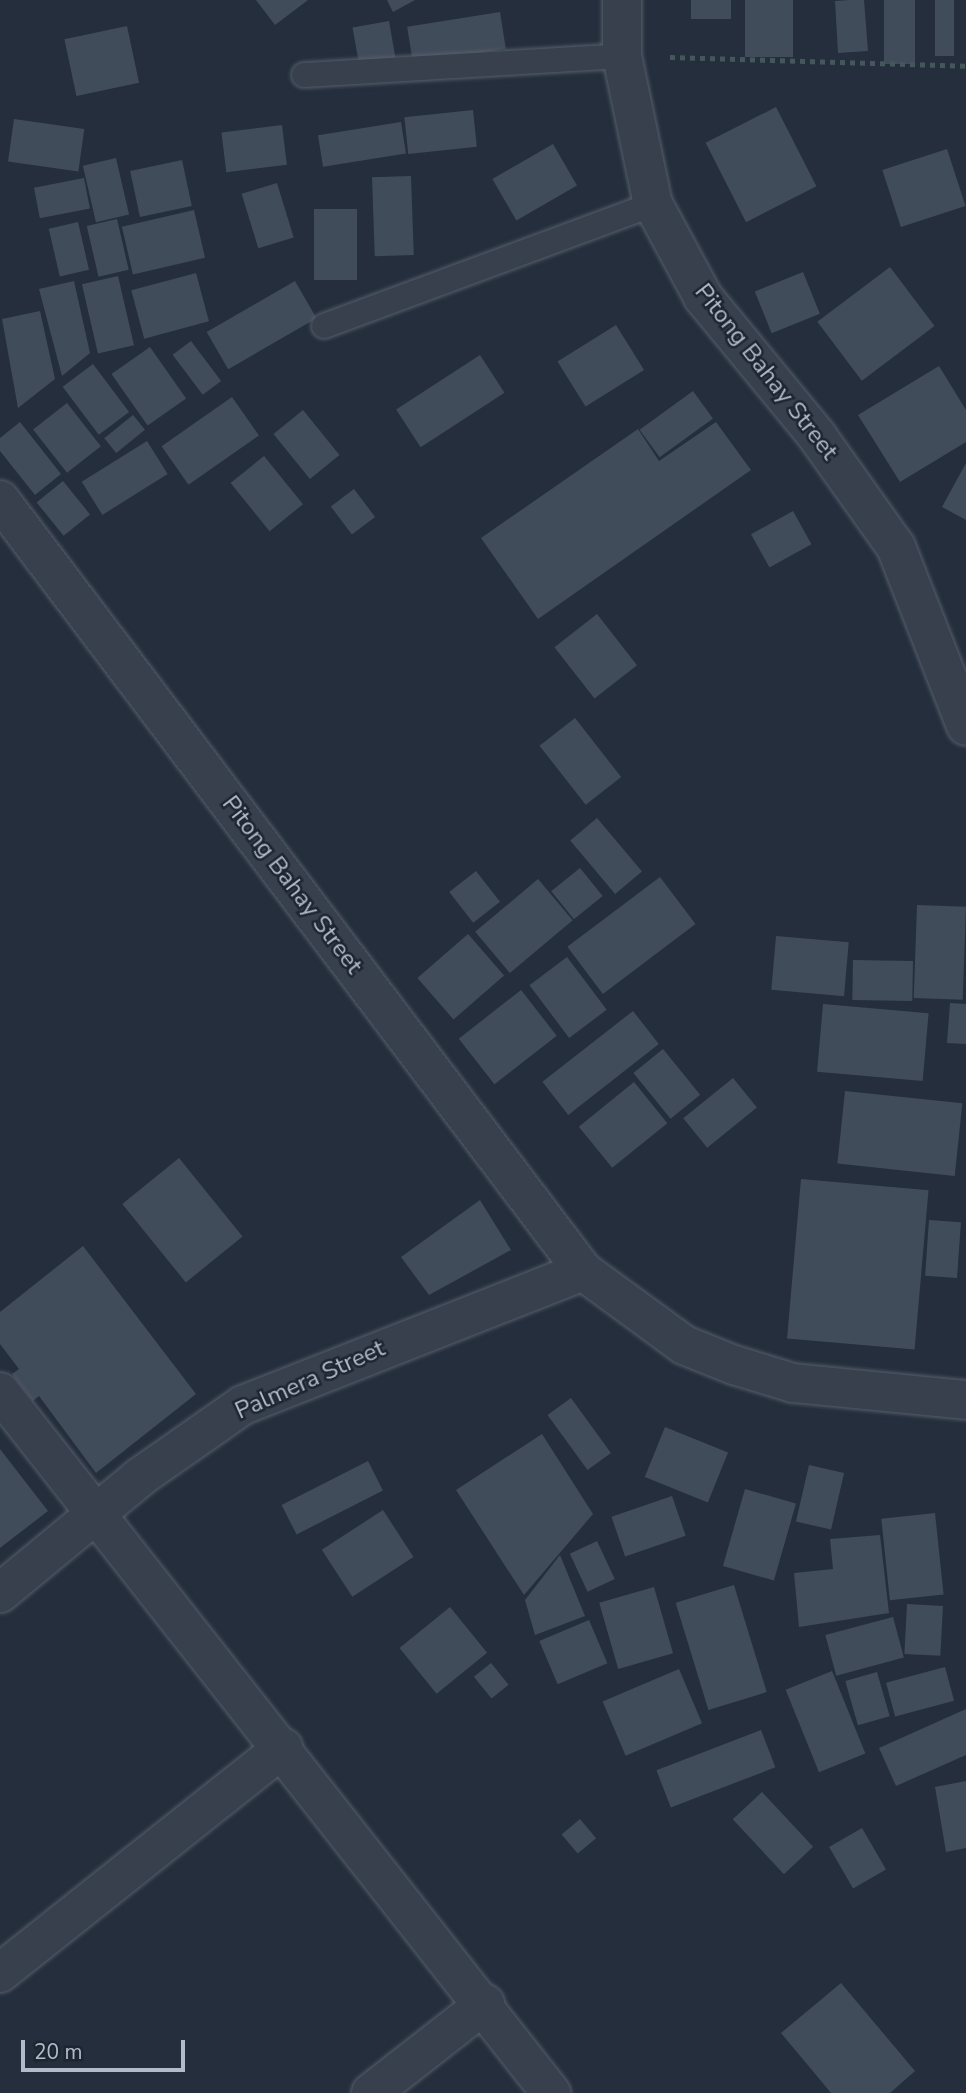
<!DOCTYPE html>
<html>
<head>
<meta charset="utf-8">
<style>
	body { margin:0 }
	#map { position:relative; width:966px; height:2093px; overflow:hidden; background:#242e3c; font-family:"Nunito Sans",sans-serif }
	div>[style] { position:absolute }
	.building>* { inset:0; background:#414c5b; transform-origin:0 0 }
	.path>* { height:4.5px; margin-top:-2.25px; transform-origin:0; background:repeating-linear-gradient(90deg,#44575b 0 5px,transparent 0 10px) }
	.roads { filter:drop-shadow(0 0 2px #565e6b) drop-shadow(0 0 2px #565e6b) }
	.service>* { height:24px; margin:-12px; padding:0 12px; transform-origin:12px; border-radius:12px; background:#38404d }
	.minor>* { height:38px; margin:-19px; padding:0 19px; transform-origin:19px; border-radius:19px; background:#38404d }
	span { translate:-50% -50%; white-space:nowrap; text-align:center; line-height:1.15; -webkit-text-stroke:5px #1d2532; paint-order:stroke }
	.street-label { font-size:24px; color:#b4bbc8 }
	.scale { position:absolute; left:21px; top:2040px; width:164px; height:32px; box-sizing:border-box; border:4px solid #b4bbc8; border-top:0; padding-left:9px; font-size:21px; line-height:24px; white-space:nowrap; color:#b4bbc8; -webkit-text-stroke:5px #1d2532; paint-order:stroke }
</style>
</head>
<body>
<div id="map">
	<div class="building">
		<i style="clip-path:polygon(256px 0,308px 0,275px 25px)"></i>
		<i style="clip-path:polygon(387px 0,415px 0,393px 12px)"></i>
		<i style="left:691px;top:0;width:40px;height:19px"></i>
		<i style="left:745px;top:0;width:48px;height:57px"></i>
		<i style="clip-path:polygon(850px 0,864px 0,868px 51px,838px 53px,835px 1px)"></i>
		<i style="left:884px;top:0;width:31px;height:64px"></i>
		<i style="left:935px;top:0;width:19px;height:56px"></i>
		<i style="left:500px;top:12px;width:37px;height:94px;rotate:81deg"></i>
		<i style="left:389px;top:21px;width:40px;height:37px;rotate:80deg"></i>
		<i style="left:127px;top:26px;width:58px;height:64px;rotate:78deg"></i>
		<i style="left:776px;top:107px;width:89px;height:79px;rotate:63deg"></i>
		<i style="left:473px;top:110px;width:37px;height:69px;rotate:84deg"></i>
		<i style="left:14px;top:119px;width:71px;height:43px;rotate:8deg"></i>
		<i style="left:401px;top:122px;width:32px;height:84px;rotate:81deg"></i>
		<i style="left:282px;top:125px;width:40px;height:61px;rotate:83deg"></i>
		<i style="left:553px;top:144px;width:48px;height:70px;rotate:60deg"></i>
		<i style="left:947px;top:149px;width:60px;height:68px;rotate:72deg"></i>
		<i style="left:116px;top:158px;width:58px;height:34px;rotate:77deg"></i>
		<i style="left:182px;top:160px;width:47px;height:53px;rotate:78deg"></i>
		<i style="left:411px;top:176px;width:79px;height:39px;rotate:88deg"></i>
		<i style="left:84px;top:178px;width:31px;height:51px;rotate:79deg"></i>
		<i style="left:277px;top:183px;width:57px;height:37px;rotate:73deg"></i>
		<i style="left:314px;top:209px;width:43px;height:71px"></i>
		<i style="left:194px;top:210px;width:49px;height:74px;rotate:77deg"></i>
		<i style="left:117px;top:219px;width:52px;height:31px;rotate:77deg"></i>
		<i style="left:78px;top:222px;width:49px;height:30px;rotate:77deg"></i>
		<i style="left:890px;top:267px;width:74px;height:91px;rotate:53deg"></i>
		<i style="left:803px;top:272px;width:45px;height:52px;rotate:68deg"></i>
		<i style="left:196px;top:273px;width:50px;height:67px;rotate:75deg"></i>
		<i style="left:118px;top:276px;width:71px;height:37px;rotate:77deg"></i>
		<i style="clip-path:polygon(74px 281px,90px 353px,62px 376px,39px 289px)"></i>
		<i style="left:295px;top:281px;width:43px;height:102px;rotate:60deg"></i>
		<i style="clip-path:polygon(40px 311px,55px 379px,18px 408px,2px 319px)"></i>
		<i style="left:616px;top:325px;width:53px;height:69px;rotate:58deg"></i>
		<i style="left:191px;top:341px;width:50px;height:23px;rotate:53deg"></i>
		<i style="left:150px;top:347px;width:63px;height:47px;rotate:55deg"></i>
		<i style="left:480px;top:355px;width:45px;height:100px;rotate:57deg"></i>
		<i style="left:93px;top:364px;width:60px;height:38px;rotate:53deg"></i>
		<i style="clip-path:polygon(939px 366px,966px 410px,966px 442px,900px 482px,858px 415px)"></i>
		<i style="left:693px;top:391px;width:34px;height:66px;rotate:54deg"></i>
		<i style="left:232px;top:397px;width:47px;height:86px;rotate:55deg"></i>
		<i style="left:67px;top:403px;width:55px;height:43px;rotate:52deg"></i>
		<i style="left:303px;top:410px;width:58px;height:38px;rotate:51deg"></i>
		<i style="left:133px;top:415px;width:19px;height:37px;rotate:51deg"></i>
		<i style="clip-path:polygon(20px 422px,61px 474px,35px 495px,0 451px,0 438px)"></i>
		<i style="clip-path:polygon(716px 422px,751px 470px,538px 619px,481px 538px,638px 429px,659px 461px)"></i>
		<i style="left:147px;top:441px;width:39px;height:77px;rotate:58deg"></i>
		<i style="left:264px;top:456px;width:62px;height:43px;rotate:51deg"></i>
		<i style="clip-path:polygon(966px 463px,966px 520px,942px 507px)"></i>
		<i style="left:63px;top:481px;width:43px;height:34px;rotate:51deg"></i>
		<i style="left:354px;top:489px;width:35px;height:29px;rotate:53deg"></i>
		<i style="left:793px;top:511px;width:38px;height:48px;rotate:61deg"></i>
		<i style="left:597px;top:614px;width:65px;height:54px;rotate:52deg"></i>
		<i style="left:575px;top:718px;width:75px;height:45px;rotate:52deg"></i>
		<i style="left:597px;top:818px;width:70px;height:35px;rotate:50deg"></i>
		<i style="left:580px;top:868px;width:36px;height:37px;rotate:51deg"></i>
		<i style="left:476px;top:871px;width:39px;height:34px;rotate:52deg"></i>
		<i style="left:660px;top:877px;width:59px;height:116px;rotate:53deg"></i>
		<i style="left:538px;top:879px;width:54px;height:82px;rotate:50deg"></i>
		<i style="left:917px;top:905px;width:49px;height:93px;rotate:2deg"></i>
		<i style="left:468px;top:934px;width:55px;height:67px;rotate:49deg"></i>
		<i style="left:776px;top:936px;width:73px;height:54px;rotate:5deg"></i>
		<i style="left:567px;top:957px;width:66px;height:47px;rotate:53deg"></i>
		<i style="left:853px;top:960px;width:60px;height:40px;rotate:1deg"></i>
		<i style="left:521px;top:990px;width:58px;height:79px;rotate:52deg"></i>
		<i style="clip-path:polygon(950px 1003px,966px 1004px,966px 1044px,947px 1043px)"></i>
		<i style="left:823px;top:1004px;width:106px;height:68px;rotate:5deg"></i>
		<i style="left:633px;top:1011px;width:42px;height:115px;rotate:52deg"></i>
		<i style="left:663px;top:1049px;width:59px;height:38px;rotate:51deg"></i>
		<i style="left:733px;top:1078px;width:38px;height:64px;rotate:51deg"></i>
		<i style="left:634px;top:1082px;width:53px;height:71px;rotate:51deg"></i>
		<i style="left:845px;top:1091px;width:118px;height:73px;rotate:6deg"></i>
		<i style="left:179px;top:1158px;width:101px;height:73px;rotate:51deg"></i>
		<i style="left:801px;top:1179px;width:128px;height:160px;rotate:5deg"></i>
		<i style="clip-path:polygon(480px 1200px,511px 1250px,429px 1295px,401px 1257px)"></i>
		<i style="left:929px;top:1220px;width:32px;height:56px;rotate:4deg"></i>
		<i style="clip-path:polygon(83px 1246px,196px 1394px,96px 1473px,39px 1396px,33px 1401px,12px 1374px,19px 1369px,0 1344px,0 1312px)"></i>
		<i style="left:571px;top:1398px;width:68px;height:29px;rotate:54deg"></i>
		<i style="left:665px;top:1427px;width:68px;height:54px;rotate:22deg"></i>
		<i style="clip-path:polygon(542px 1434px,593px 1514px,524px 1595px,456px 1490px)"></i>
		<i style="clip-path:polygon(0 1449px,48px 1511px,0 1548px)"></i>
		<i style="left:368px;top:1461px;width:33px;height:97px;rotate:63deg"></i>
		<i style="left:809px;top:1465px;width:36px;height:58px;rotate:13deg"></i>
		<i style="left:745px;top:1489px;width:53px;height:80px;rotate:16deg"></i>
		<i style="left:672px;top:1496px;width:42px;height:64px;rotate:71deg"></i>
		<i style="left:383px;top:1510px;width:56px;height:73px;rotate:57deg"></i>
		<i style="left:935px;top:1513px;width:82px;height:54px;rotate:84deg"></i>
		<i style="clip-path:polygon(880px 1535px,889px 1613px,799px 1627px,794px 1573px,833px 1569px,830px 1539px)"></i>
		<i style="left:597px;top:1541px;width:42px;height:30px;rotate:65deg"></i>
		<i style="clip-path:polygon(560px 1555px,585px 1616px,535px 1635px,525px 1600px)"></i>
		<i style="left:734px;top:1585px;width:112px;height:61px;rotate:73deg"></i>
		<i style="left:654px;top:1587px;width:69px;height:57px;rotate:74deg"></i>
		<i style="left:907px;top:1604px;width:36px;height:50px;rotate:3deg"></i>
		<i style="left:450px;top:1607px;width:59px;height:65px;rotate:51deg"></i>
		<i style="left:893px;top:1617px;width:42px;height:70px;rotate:75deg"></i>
		<i style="left:589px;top:1620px;width:47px;height:54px;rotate:67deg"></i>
		<i style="left:491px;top:1663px;width:28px;height:22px;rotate:51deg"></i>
		<i style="left:945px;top:1667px;width:35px;height:61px;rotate:75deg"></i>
		<i style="left:679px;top:1669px;width:59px;height:83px;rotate:67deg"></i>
		<i style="left:832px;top:1671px;width:89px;height:50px;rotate:68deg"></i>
		<i style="left:877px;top:1672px;width:46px;height:33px;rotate:74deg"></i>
		<i style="clip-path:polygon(966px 1709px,966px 1755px,896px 1786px,879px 1748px)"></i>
		<i style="left:761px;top:1730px;width:40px;height:112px;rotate:69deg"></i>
		<i style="clip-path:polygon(966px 1781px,966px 1848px,946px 1852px,935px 1787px)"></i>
		<i style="left:762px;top:1792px;width:75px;height:40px;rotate:47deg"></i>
		<i style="left:580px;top:1819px;width:25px;height:24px;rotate:50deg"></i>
		<i style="left:862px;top:1828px;width:48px;height:38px;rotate:60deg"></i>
		<i style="clip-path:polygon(841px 1983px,915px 2071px,890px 2093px,831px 2093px,781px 2033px)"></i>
	</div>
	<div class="path">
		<i style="left:670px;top:57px;width:296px;rotate:1.7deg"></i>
	</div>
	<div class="roads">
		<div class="service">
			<i style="left:304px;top:75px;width:319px;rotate:-3.4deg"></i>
			<i style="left:324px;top:326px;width:351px;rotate:-20.3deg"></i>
		</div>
		<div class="minor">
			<i style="left:622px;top:0;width:56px;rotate:90deg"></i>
			<i style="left:622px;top:56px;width:151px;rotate:78.2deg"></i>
			<i style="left:653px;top:204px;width:106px;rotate:61.7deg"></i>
			<i style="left:703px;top:297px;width:180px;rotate:50.6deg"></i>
			<i style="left:817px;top:436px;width:136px;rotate:54.6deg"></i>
			<i style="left:896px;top:547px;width:192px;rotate:68.6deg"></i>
			<i style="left:0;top:500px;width:967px;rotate:52.9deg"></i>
			<i style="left:583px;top:1271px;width:125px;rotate:36.2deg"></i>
			<i style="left:684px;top:1345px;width:54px;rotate:21.8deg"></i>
			<i style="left:734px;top:1365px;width:62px;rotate:17deg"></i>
			<i style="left:793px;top:1383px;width:174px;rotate:5.6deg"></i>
			<i style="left:0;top:1392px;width:892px;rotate:51.83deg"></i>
			<i style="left:0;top:1593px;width:182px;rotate:-39.6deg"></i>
			<i style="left:140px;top:1477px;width:126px;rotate:-35deg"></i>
			<i style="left:243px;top:1405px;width:365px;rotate:-21.5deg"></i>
			<i style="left:0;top:1973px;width:362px;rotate:-38.5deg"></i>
			<i style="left:371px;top:2093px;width:145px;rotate:-38deg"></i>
		</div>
	</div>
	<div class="street-label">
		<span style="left:766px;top:372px;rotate:52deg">Pitong Bahay Street</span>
		<span style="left:292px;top:885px;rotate:53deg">Pitong Bahay Street</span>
		<span style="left:310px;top:1380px;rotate:-24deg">Palmera Street</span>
	</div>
	<div class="scale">20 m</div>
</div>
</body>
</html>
